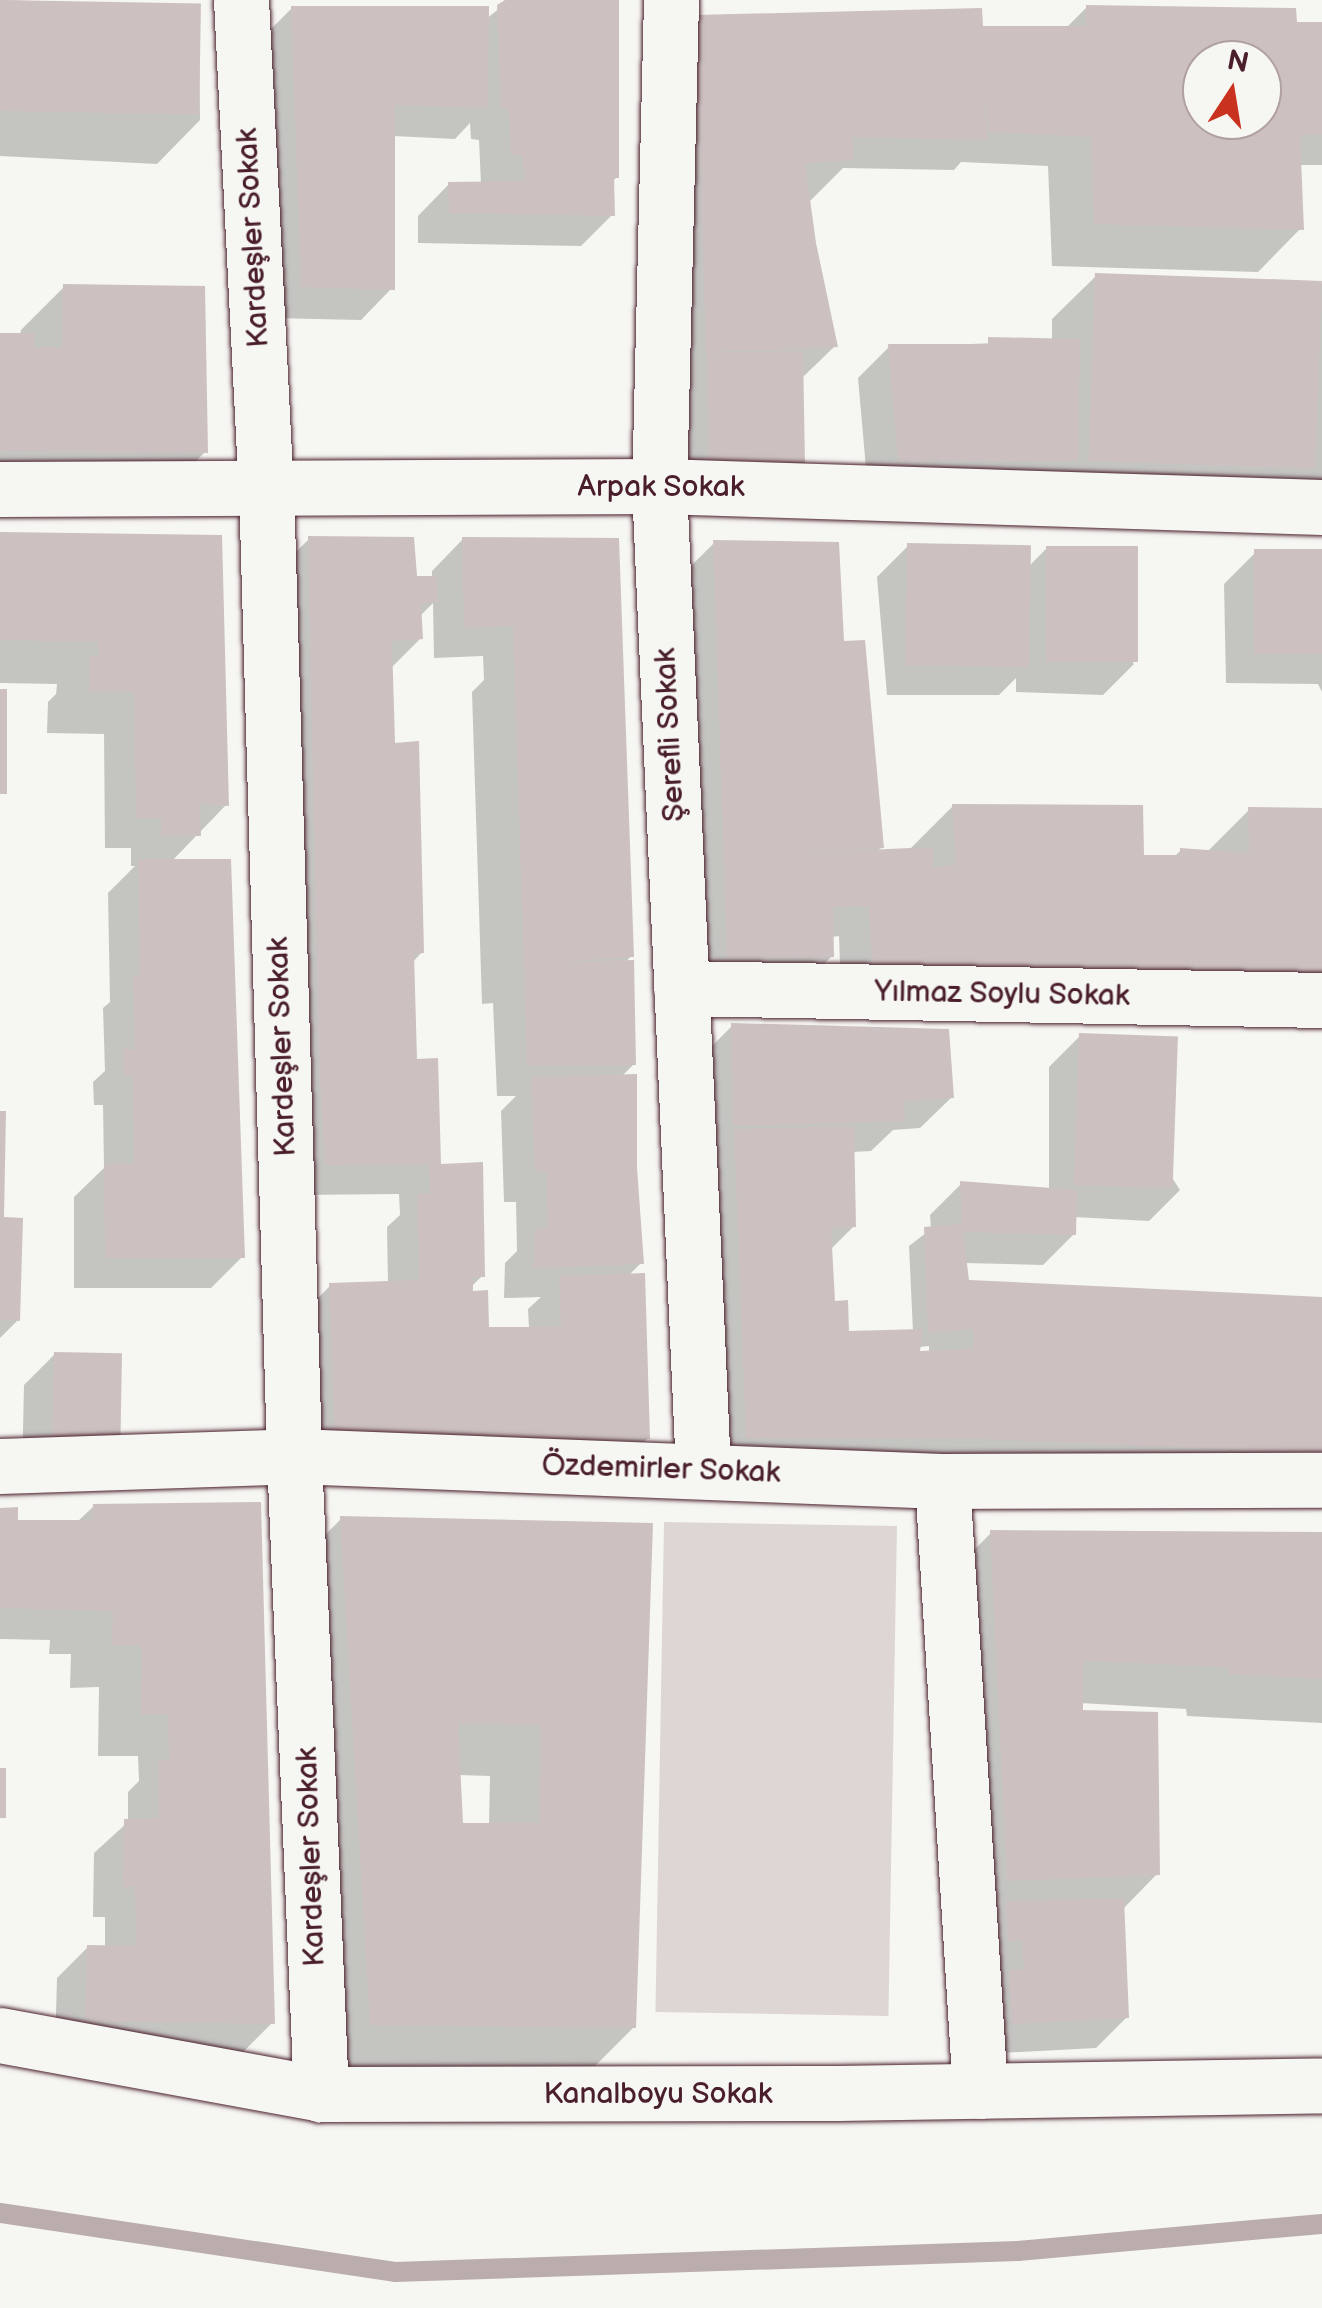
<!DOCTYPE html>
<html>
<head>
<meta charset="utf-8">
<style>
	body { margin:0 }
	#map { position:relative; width:1322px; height:2308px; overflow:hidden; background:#f6f6f2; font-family:"Balsamiq Sans",sans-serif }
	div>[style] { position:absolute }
	.green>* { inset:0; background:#ddd6d5; transform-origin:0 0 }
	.shadow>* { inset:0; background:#0003 }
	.stream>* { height:20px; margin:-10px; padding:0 10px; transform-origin:10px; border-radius:10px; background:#bbadae }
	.building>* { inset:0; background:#ccc1c0; transform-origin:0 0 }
	.roads { filter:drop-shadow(0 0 2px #4a1f2b) drop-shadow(0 0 2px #4a1f2b) }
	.minor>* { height:55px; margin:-27.5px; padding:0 27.5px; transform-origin:27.5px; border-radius:27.5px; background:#f6f6f2 }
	span { translate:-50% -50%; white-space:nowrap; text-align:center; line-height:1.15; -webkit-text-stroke:10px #f6f6f2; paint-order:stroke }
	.street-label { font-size:30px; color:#4a1f2b }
	.north { position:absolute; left:1182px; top:40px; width:100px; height:100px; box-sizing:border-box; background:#f6f6f2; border:2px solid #b1a0a2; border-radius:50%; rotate:12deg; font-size:28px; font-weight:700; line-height:40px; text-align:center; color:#4a1f2b }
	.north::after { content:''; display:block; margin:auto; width:35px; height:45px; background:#c8321e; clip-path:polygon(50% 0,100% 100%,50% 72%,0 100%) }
</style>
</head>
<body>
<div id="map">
	<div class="green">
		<i style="left:664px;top:1522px;width:233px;height:490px;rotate:1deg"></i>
	</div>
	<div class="shadow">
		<i style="clip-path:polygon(0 0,199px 7px,200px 120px,157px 164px,0 156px)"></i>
		<i style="clip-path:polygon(510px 0,617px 0,617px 177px,611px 183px,612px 215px,581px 246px,418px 243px,418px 216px,449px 184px,481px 184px,479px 140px,471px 139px,470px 123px,455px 139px,393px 136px,392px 288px,361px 320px,270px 318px,261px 39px,292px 8px,486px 19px)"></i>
		<i style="clip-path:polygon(evenodd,1087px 7px,1294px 28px,1322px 24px,1322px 165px,1299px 165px,1301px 228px,1258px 272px,1052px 266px,1048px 166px,961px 162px,954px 170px,843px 168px,808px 203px,835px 346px,682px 494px,697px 17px,1065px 29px,1087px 7px,1202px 60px,1262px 60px,1262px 120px,1202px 120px,1202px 60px)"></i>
		<i style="clip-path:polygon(1096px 276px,1322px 284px,1322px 480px,868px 491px,858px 378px,889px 347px,1052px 341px,1052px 319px)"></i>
		<i style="clip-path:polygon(64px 287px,205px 452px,162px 495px,0 494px,0 336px,20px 336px,21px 330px)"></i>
		<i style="clip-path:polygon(0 535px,219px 537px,226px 805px,171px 862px,242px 1257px,211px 1288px,74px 1288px,74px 1197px,104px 1168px,103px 1105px,94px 1105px,93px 1082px,105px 1071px,103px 1008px,110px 1002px,108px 893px,135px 866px,131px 866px,131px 848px,105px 848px,104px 734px,47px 733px,48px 702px,56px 694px,57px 684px,0 683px)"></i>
		<i style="clip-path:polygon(evenodd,309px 539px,415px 579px,432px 579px,432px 571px,463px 539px,617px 541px,631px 956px,625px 963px,634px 1064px,621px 1077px,641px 1263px,628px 1276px,648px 1438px,617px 1469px,293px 1484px,287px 1329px,331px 1285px,388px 1284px,387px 1227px,400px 1215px,399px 1194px,295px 1195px,278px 570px,309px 539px,433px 603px,434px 658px,483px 656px,484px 680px,472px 692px,482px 1004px,493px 1003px,497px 1096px,516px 1096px,501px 1111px,504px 1202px,516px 1202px,517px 1251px,505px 1263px,504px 1298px,541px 1297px,528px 1309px,529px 1328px,486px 1330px,470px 1288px,482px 1276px,439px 1166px,414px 1061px,412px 963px,422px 952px,392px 744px,391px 668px,421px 638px,419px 617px,433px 603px)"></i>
		<i style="clip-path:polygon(714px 543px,841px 644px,882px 847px,876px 852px,909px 850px,953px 806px,1141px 862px,1174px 857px,1181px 850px,1207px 852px,1249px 810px,1322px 810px,1322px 1026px,841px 994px,839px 936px,831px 937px,832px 956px,801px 987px,696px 989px,683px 574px)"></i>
		<i style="clip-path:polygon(908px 546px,1029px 566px,1047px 548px,1134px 664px,1103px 695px,1016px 692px,1016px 678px,999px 695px,887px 695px,877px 577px)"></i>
		<i style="clip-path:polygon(1255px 553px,1322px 553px,1322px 692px,1318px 684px,1226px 683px,1224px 584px)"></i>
		<i style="clip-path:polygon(evenodd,732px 1026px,952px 1097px,920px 1128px,893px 1130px,871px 1151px,852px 1152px,854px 1226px,830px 1250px,832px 1304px,841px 1335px,913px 1332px,909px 1246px,931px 1229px,930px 1215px,961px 1184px,1049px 1190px,1049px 1067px,1080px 1036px,1180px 1190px,1149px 1221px,1074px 1217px,1074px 1234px,1043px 1265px,964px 1263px,966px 1287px,1322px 1299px,1322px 1496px,704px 1480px,701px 1057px,732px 1026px,929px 1346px,929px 1353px,918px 1354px,919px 1347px,929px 1346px)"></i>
		<i style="clip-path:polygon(0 1113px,1px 1220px,18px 1320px,0 1338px)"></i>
		<i style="clip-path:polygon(55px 1354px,86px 1473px,22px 1474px,24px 1385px)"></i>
		<i style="clip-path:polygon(258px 1505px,272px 2023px,241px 2054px,55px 2051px,57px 1978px,88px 1947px,105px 1948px,105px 1917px,93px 1917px,94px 1853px,128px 1822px,128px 1792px,139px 1781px,138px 1756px,98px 1756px,99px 1687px,70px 1688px,71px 1654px,49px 1654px,50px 1640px,0 1639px,0 1510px,16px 1522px,77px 1522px,94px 1506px)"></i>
		<i style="clip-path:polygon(evenodd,342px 1518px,650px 1525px,634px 2027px,582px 2079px,319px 2076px,290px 1570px,342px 1518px,458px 1775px,490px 1776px,489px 1825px,461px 1825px,458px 1775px)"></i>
		<i style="clip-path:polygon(991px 1533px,1322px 1535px,1322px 1723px,1187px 1716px,1186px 1709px,1080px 1703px,1157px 1874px,1122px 1910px,1127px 2017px,1096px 2048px,982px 2054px,960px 1564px)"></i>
	</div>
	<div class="stream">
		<i style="left:0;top:2213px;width:399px;rotate:8.5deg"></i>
		<i style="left:395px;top:2272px;width:623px;rotate:-1.93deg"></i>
		<i style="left:1018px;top:2251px;width:305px;rotate:-5.1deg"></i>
	</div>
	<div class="building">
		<i style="left:0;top:0;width:201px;height:111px;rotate:1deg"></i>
		<i style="clip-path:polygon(505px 0,619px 0,619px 178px,614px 178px,615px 216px,449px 213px,448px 182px,525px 181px,522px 154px,511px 155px,509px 109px,501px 109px,497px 5px)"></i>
		<i style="clip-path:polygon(evenodd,1086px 5px,1296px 8px,1297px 22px,1322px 22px,1322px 135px,1300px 135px,1304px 230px,1094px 224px,1091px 137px,989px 132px,985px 94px,987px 140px,852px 137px,854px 160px,805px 163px,816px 243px,838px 347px,706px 352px,696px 15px,982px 8px,983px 26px,1086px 26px,1086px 5px,1202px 60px,1262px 60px,1262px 120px,1202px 120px,1202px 60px)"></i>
		<i style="clip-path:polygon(291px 6px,489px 6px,488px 108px,395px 105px,395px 290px,301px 287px)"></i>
		<i style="left:1095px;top:273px;width:227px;height:188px;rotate:2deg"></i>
		<i style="clip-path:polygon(63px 284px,205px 286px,208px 453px,0 451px,0 333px,34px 333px,34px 347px,62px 347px)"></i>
		<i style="clip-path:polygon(988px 337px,1080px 339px,1078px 461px,898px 461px,888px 344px,988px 344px)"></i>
		<i style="left:803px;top:351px;width:112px;height:96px;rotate:89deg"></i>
		<i style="clip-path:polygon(0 532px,222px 535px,229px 806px,200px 803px,201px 836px,161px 836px,161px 818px,136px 818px,134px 692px,89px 691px,90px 656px,98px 657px,99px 642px,0 640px)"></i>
		<i style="clip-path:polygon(308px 536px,414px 537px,417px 576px,436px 576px,438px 602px,421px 603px,423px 639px,392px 641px,395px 743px,419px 741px,424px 953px,414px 954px,417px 1059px,438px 1058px,441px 1164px,483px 1162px,485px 1277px,473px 1277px,473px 1291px,488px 1290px,489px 1327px,561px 1327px,559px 1276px,645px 1273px,650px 1439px,335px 1442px,329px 1283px,419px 1280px,417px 1193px,430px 1194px,429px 1164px,325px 1165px,319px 1062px)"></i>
		<i style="clip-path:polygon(462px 537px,619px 538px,634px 957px,554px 962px,634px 960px,636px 1065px,527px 1066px,513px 626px,464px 628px)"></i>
		<i style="clip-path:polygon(713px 540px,839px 542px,844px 641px,865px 640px,884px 848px,759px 855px,933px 847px,934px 867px,956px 865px,952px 804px,1143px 805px,1144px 855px,1180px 855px,1180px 848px,1249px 853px,1248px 807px,1322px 808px,1322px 982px,872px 964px,869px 906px,833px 907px,834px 957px,727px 959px)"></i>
		<i style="left:907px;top:543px;width:124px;height:122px;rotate:1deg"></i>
		<i style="left:1046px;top:546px;width:92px;height:116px"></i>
		<i style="left:1322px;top:549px;width:105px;height:68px;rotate:90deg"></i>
		<i style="left:0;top:689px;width:7px;height:105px"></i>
		<i style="clip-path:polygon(138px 859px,231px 859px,245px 1258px,105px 1258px,104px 1164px,134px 1163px,133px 1075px,124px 1075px,123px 1049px,135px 1049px,133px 975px,140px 975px)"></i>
		<i style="clip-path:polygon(731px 1023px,949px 1029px,954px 1098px,904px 1101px,905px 1121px,733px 1126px)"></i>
		<i style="left:1079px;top:1033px;width:99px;height:152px;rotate:2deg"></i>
		<i style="clip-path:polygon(637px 1074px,637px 1168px,644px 1264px,534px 1268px,535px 1229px,548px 1228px,546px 1172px,535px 1172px,531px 1077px)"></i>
		<i style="clip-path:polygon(0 1111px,6px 1111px,4px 1217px,23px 1218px,20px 1321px,0 1320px)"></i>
		<i style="clip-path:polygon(854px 1126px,856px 1227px,831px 1228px,835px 1301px,848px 1300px,849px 1331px,923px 1329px,920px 1351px,974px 1349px,973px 1329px,928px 1333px,924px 1227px,962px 1224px,960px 1181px,1077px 1190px,1076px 1235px,963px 1232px,969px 1280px,1322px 1297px,1322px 1453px,981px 1439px,746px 1438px,734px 1129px)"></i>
		<i style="left:54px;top:1352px;width:68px;height:92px;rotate:1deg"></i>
		<i style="clip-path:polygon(261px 1502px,275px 2024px,85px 2021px,87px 1945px,136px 1946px,135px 1887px,123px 1887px,124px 1819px,159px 1818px,158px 1759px,169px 1760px,168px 1714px,141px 1714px,142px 1645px,112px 1646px,113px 1611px,0 1608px,0 1508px,18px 1507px,18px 1520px,92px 1520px,93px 1504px)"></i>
		<i style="clip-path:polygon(evenodd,340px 1516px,653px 1523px,636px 2028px,370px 2025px,340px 1516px,458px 1723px,541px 1725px,539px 1823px,463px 1823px,458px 1723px)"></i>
		<i style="clip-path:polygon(990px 1530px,1322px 1532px,1322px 1679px,1229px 1674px,1229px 1667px,1083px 1661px,1083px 1710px,1158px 1712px,1160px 1875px,1007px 1881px)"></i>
		<i style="left:0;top:1768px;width:6px;height:50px"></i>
		<i style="clip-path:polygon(1124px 1898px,1129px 2018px,1012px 2024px,1009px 1970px,1024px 1969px,1022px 1940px,1008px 1942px,1006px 1901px)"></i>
	</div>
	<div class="roads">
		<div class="minor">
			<i style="left:241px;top:0;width:488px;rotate:87.1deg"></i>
			<i style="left:266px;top:487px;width:969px;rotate:88.34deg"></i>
			<i style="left:294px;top:1456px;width:639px;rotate:87.58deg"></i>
			<i style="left:671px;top:0;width:486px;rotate:91.4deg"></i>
			<i style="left:659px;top:486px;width:985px;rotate:87.44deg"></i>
			<i style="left:0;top:489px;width:659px;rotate:-0.26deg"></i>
			<i style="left:659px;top:486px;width:663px;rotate:1.81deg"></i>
			<i style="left:681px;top:988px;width:641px;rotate:1.07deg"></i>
			<i style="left:0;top:1466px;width:294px;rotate:-1.9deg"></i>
			<i style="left:294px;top:1456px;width:648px;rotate:2.21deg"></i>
			<i style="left:942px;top:1481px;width:380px;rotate:-0.2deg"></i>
			<i style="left:942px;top:1481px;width:611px;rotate:86.44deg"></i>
			<i style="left:0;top:2035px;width:326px;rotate:10.4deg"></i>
			<i style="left:321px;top:2094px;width:516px;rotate:-0.11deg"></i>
			<i style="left:837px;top:2093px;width:485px;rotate:-0.9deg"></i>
		</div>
	</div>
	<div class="street-label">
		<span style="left:253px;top:238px;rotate:-93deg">Kardeşler Sokak</span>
		<span style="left:661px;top:487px">Arpak Sokak</span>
		<span style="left:670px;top:735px;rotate:-93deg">Şerefli Sokak</span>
		<span style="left:1002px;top:994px;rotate:1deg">Yılmaz Soylu Sokak</span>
		<span style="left:282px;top:1047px;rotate:-92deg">Kardeşler Sokak</span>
		<span style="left:661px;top:1469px;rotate:2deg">Özdemirler Sokak</span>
		<span style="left:311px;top:1857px;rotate:-92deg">Kardeşler Sokak</span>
		<span style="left:658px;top:2094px">Kanalboyu Sokak</span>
	</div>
	<div class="north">N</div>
</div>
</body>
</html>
